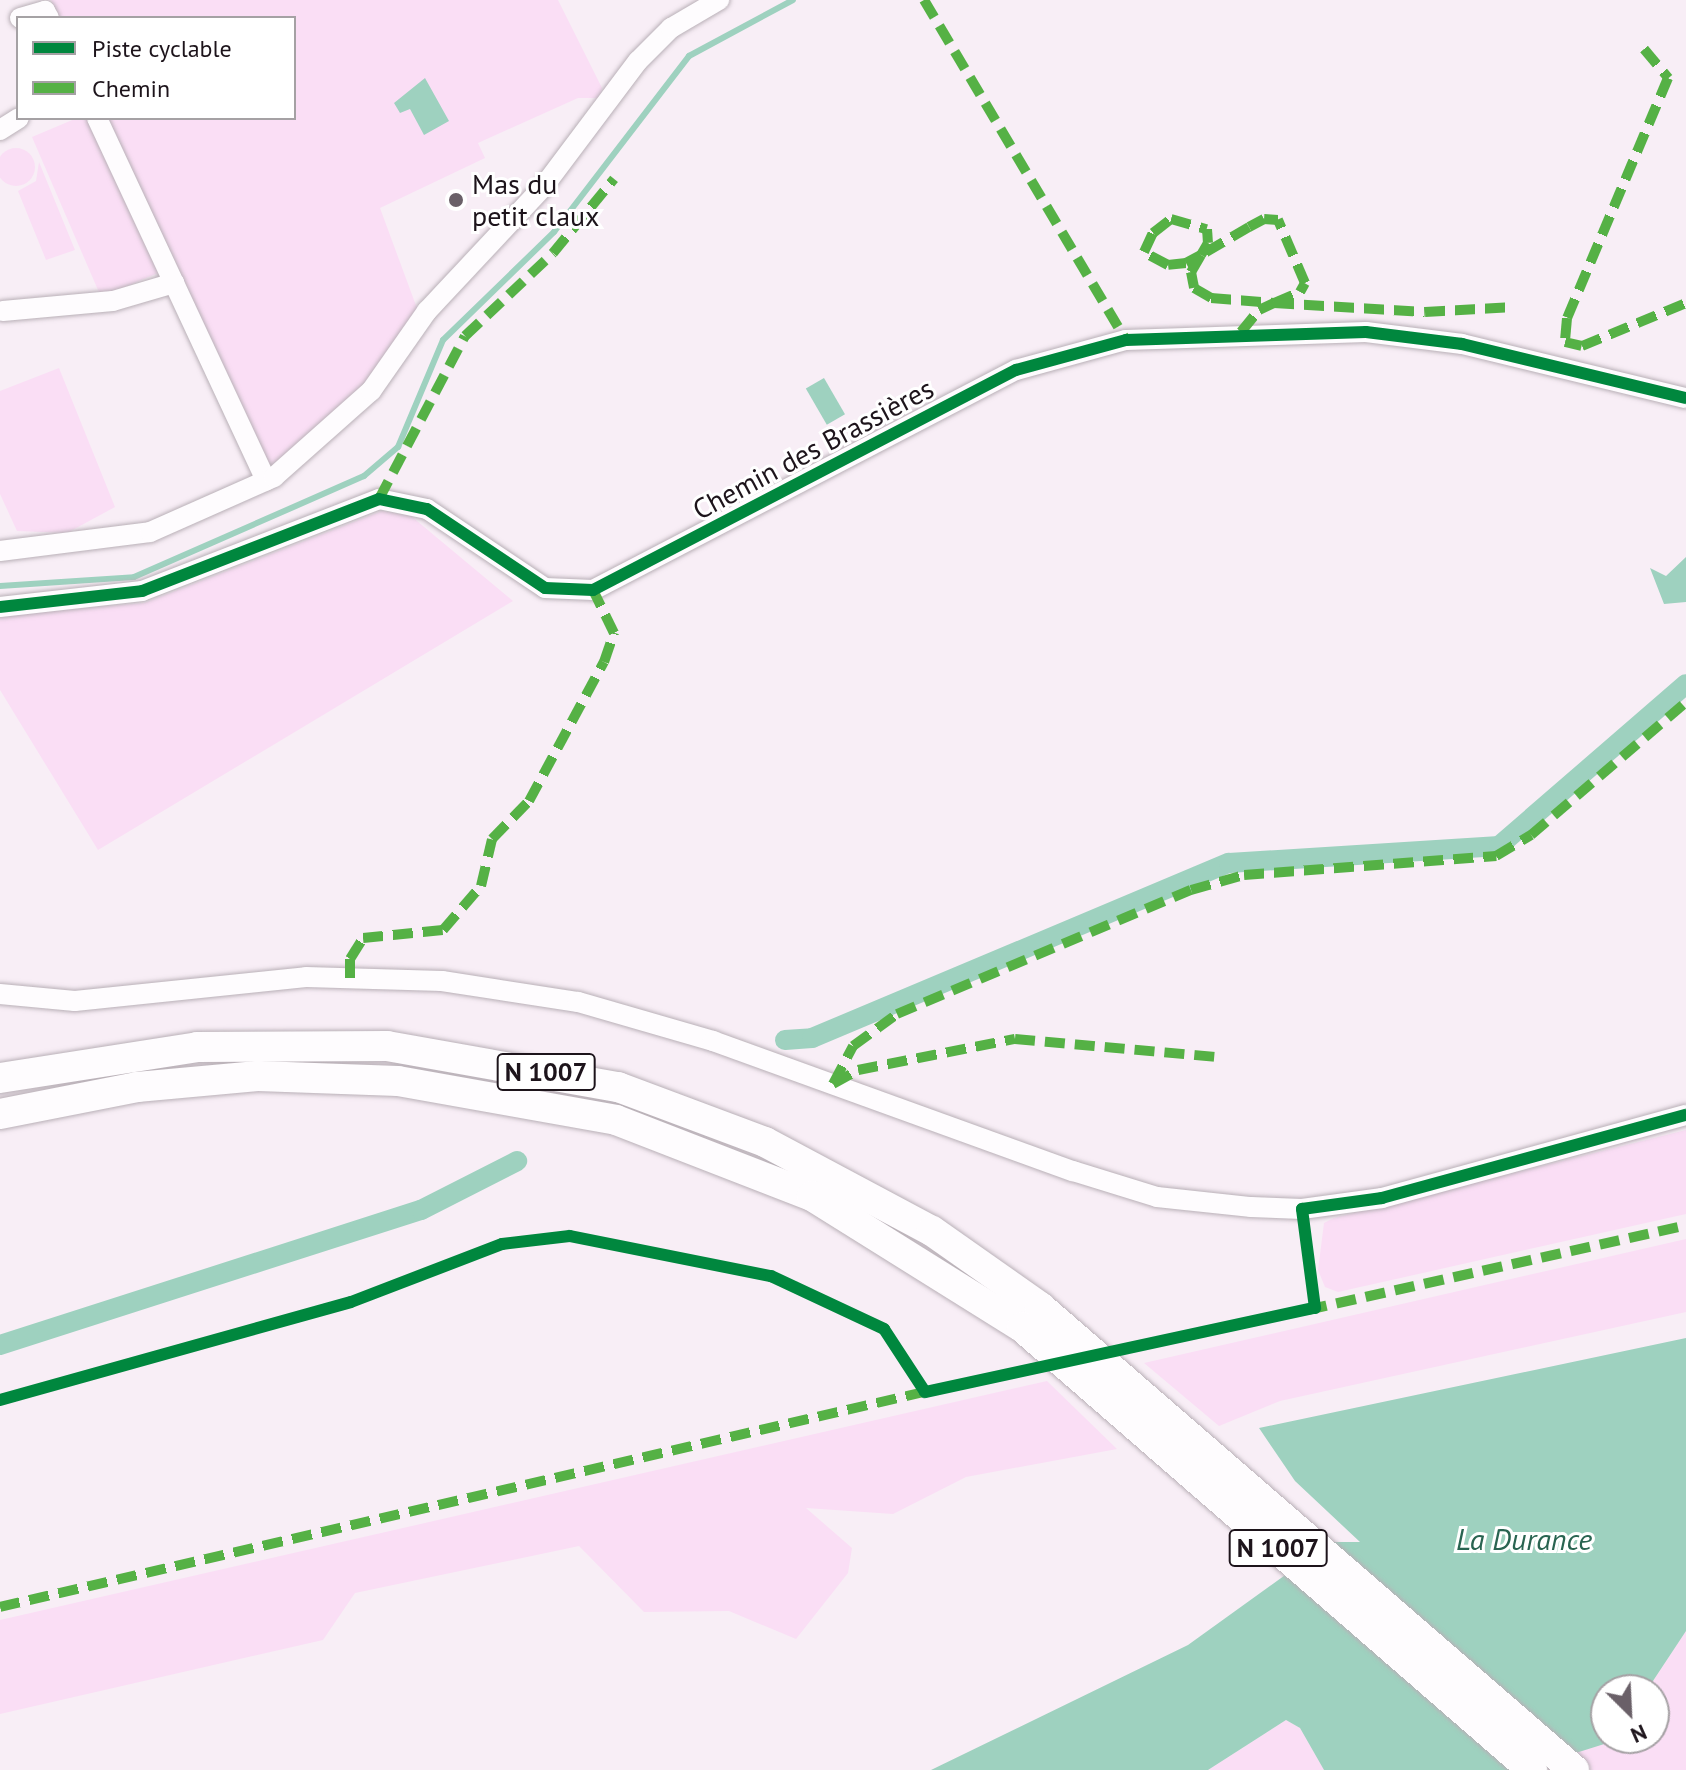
<!DOCTYPE html>
<html>
<head>
<meta charset="utf-8">
<style>
	body { margin:0 }
	#map { position:relative; width:1686px; height:1770px; overflow:hidden; background:#f8eef6; font-family:"PT Sans",sans-serif }
	div>[style] { position:absolute }
	.green>* { inset:0; background:#fadef5 }
	.round { border-radius:50% }
	.water>* { inset:0; background:#9ed1bf; transform-origin:0 0 }
	.stream>* { height:6px; margin:-3px; padding:0 3px; transform-origin:3px; border-radius:3px; background:#9ed1bf }
	.canal>* { height:20px; margin:-10px; padding:0 10px; transform-origin:10px; border-radius:10px; background:#9ed1bf }
	.roads { filter:drop-shadow(0 0 2px #b9b0b7) drop-shadow(0 0 2px #b9b0b7) }
	.minor>* { height:20px; margin:-10px; padding:0 10px; transform-origin:10px; border-radius:10px; background:#fefcfe }
	.highway>* { height:30px; margin:-15px; padding:0 15px; transform-origin:15px; border-radius:15px; background:#fefcfe }
	.quiet>* { height:10px; margin-top:-5px; transform-origin:0; background:repeating-linear-gradient(90deg,#55b145 0 20px,transparent 0 30px) }
	.cycleway>* { height:12px; margin:-6px; padding:0 6px; transform-origin:6px; border-radius:6px; background:#00873e }
	.dots>* { width:22px; height:22px; translate:-50% -50%; box-sizing:border-box; border:4px solid #fff; border-radius:50% }
	span { translate:-50% -50%; white-space:nowrap; text-align:center; line-height:1.15; -webkit-text-stroke:6px #fff; paint-order:stroke }
	.shield-label span { padding:2px 6px; background:#fff; border:2px solid; border-radius:6px; -webkit-text-stroke-width:0 }
	.shield-label { font-size:26px; color:#1d141b; font-weight:700 }
	.poi-label { font-size:28px; color:#1d141b }
	.left { translate:0 -50%; text-align:left }
	.street-label { font-size:28px; color:#1d141b }
	.water-label { font-size:30px; color:#296451; font-style:italic }
	.legend { position:absolute; left:16px; top:16px; width:280px; height:104px; box-sizing:border-box; background:#fff; border:2px solid #a5a1a4; margin:0; padding:10px 14px; list-style:none; font-size:24px; color:#1d141b }
	.legend li { display:flex; align-items:center; gap:16px; height:40px }
	.legend b { width:40px; border:2px solid #a5a1a4 }
	.north { position:absolute; left:1590px; top:1674px; width:80px; height:80px; box-sizing:border-box; background:#fff; border:2px solid #a5a1a4; border-radius:50%; rotate:156deg; font-size:22px; font-weight:700; line-height:32px; text-align:center; color:#1d141b }
	.north::after { content:''; display:block; margin:auto; width:28px; height:36px; background:#6a6068; clip-path:polygon(50% 0,100% 100%,50% 72%,0 100%) }
</style>
</head>
<body>
<div id="map">
	<div class="green">
		<i style="clip-path:polygon(51px 0,558px 0,602px 88px,600px 98px,578px 98px,478px 143px,485px 158px,380px 208px,418px 311px,367px 388px,272px 474px,106px 118px,294px 118px,294px 18px,59px 18px)"></i>
		<i style="clip-path:polygon(77px 118px,88px 118px,158px 273px,101px 297px,32px 137px)"></i>
		<i class="round" style="left:-3px;top:148px;width:38px;height:38px"></i>
		<i style="clip-path:polygon(39px 162px,75px 250px,46px 260px,18px 191px,36px 181px)"></i>
		<i style="clip-path:polygon(59px 368px,115px 507px,67px 533px,17px 531px,0 494px,0 391px)"></i>
		<i style="clip-path:polygon(382px 511px,411px 516px,513px 601px,98px 850px,0 690px,0 615px,144px 603px)"></i>
		<i style="clip-path:polygon(1686px 1130px,1686px 1214px,1338px 1292px,1325px 1287px,1318px 1270px,1324px 1223px,1334px 1218px)"></i>
		<i style="clip-path:polygon(1686px 1239px,1686px 1312px,1280px 1401px,1219px 1426px,1144px 1363px)"></i>
		<i style="clip-path:polygon(1047px 1381px,1117px 1449px,966px 1477px,893px 1514px,806px 1508px,852px 1548px,848px 1573px,796px 1639px,729px 1611px,644px 1612px,579px 1546px,355px 1593px,323px 1640px,0 1714px,0 1620px)"></i>
		<i style="clip-path:polygon(1686px 1631px,1686px 1770px,1522px 1770px,1618px 1738px,1654px 1738px,1654px 1690px,1647px 1690px)"></i>
		<i style="clip-path:polygon(1286px 1720px,1300px 1728px,1324px 1770px,1208px 1770px)"></i>
	</div>
	<div class="water">
		<i style="clip-path:polygon(425px 78px,449px 121px,424px 135px,410px 109px,400px 113px,394px 103px)"></i>
		<i style="left:824px;top:378px;width:42px;height:21px;rotate:60deg"></i>
		<i style="clip-path:polygon(1686px 557px,1686px 602px,1664px 604px,1650px 568px,1666px 576px)"></i>
		<i style="clip-path:polygon(1686px 1338px,1686px 1631px,1647px 1690px,1606px 1690px,1606px 1738px,1617px 1740px,1522px 1770px,1324px 1770px,1300px 1728px,1286px 1720px,1208px 1770px,931px 1770px,1188px 1645px,1331px 1542px,1360px 1542px,1295px 1481px,1259px 1428px)"></i>
	</div>
	<div class="stream">
		<i style="left:0;top:586px;width:134px;rotate:-3.8deg"></i>
		<i style="left:134px;top:577px;width:251px;rotate:-23.7deg"></i>
		<i style="left:364px;top:476px;width:45px;rotate:-40.5deg"></i>
		<i style="left:398px;top:447px;width:116px;rotate:-67.2deg"></i>
		<i style="left:443px;top:340px;width:155px;rotate:-44.2deg"></i>
		<i style="left:554px;top:232px;width:222px;rotate:-52.5deg"></i>
		<i style="left:689px;top:56px;width:118px;rotate:-28.3deg"></i>
	</div>
	<div class="canal">
		<i style="left:785px;top:1040px;width:27px;rotate:-4deg"></i>
		<i style="left:812px;top:1038px;width:452px;rotate:-22.8deg"></i>
		<i style="left:1229px;top:863px;width:271px;rotate:-3.6deg"></i>
		<i style="left:1499px;top:846px;width:247px;rotate:-40.9deg"></i>
		<i style="left:0;top:1345px;width:442px;rotate:-17.8deg"></i>
		<i style="left:421px;top:1210px;width:108px;rotate:-27deg"></i>
	</div>
	<div class="roads">
		<div class="minor">
			<i style="left:20px;top:18px;width:26px;rotate:-16deg"></i>
			<i style="left:45px;top:11px;width:8px;rotate:60deg"></i>
			<i style="left:97px;top:118px;width:400px;rotate:65deg"></i>
			<i style="left:0;top:130px;width:22px;rotate:-32deg"></i>
			<i style="left:3px;top:311px;width:110px;rotate:-5.2deg"></i>
			<i style="left:113px;top:301px;width:64px;rotate:-16.4deg"></i>
			<i style="left:0;top:551px;width:151px;rotate:-7.2deg"></i>
			<i style="left:150px;top:532px;width:136px;rotate:-23.9deg"></i>
			<i style="left:274px;top:477px;width:130px;rotate:-41.6deg"></i>
			<i style="left:371px;top:391px;width:98px;rotate:-55deg"></i>
			<i style="left:427px;top:311px;width:171px;rotate:-46.9deg"></i>
			<i style="left:544px;top:186px;width:156px;rotate:-53.1deg"></i>
			<i style="left:638px;top:61px;width:47px;rotate:-45deg"></i>
			<i style="left:671px;top:28px;width:56px;rotate:-30.3deg"></i>
			<i style="left:0;top:607px;width:143px;rotate:-6.4deg"></i>
			<i style="left:142px;top:591px;width:254px;rotate:-21.2deg"></i>
			<i style="left:379px;top:499px;width:49px;rotate:11.8deg"></i>
			<i style="left:427px;top:509px;width:142px;rotate:33.8deg"></i>
			<i style="left:545px;top:588px;width:48px;rotate:2.4deg"></i>
			<i style="left:593px;top:590px;width:477px;rotate:-27.5deg"></i>
			<i style="left:1016px;top:370px;width:114px;rotate:-15.3deg"></i>
			<i style="left:1126px;top:340px;width:240px;rotate:-1.9deg"></i>
			<i style="left:1366px;top:332px;width:97px;rotate:7.1deg"></i>
			<i style="left:1462px;top:344px;width:230px;rotate:13.6deg"></i>
			<i style="left:0;top:994px;width:75px;rotate:5.3deg"></i>
			<i style="left:75px;top:1001px;width:232px;rotate:-5.9deg"></i>
			<i style="left:306px;top:977px;width:136px;rotate:1.7deg"></i>
			<i style="left:442px;top:981px;width:138px;rotate:8.8deg"></i>
			<i style="left:578px;top:1002px;width:141px;rotate:16.1deg"></i>
			<i style="left:713px;top:1041px;width:383px;rotate:19.9deg"></i>
			<i style="left:1073px;top:1171px;width:88px;rotate:17.2deg"></i>
			<i style="left:1157px;top:1197px;width:95px;rotate:6.1deg"></i>
			<i style="left:1251px;top:1207px;width:51px;rotate:2.2deg"></i>
			<i style="left:1302px;top:1209px;width:81px;rotate:-7.8deg"></i>
			<i style="left:1382px;top:1198px;width:315px;rotate:-15.3deg"></i>
		</div>
		<div class="highway">
			<i style="left:0;top:1078px;width:199px;rotate:-8.9deg"></i>
			<i style="left:197px;top:1047px;width:190px;rotate:-0.3deg"></i>
			<i style="left:387px;top:1046px;width:235px;rotate:10.1deg"></i>
			<i style="left:618px;top:1087px;width:157px;rotate:20.5deg"></i>
			<i style="left:765px;top:1142px;width:189px;rotate:28.1deg"></i>
			<i style="left:932px;top:1231px;width:132px;rotate:35.1deg"></i>
			<i style="left:1040px;top:1307px;width:707px;rotate:40.93deg"></i>
			<i style="left:0;top:1114px;width:140px;rotate:-11.1deg"></i>
			<i style="left:137px;top:1087px;width:121px;rotate:-5.2deg"></i>
			<i style="left:258px;top:1076px;width:140px;rotate:2deg"></i>
			<i style="left:398px;top:1081px;width:221px;rotate:10.1deg"></i>
			<i style="left:616px;top:1120px;width:210px;rotate:21.2deg"></i>
			<i style="left:812px;top:1196px;width:248px;rotate:32deg"></i>
			<i style="left:1022px;top:1327px;width:676px;rotate:40.98deg"></i>
		</div>
	</div>
	<div class="quiet">
		<i style="left:924px;top:0;width:395px;rotate:59.3deg"></i>
		<i style="left:1644px;top:49px;width:38px;rotate:50deg"></i>
		<i style="left:1668px;top:78px;width:260px;rotate:112.8deg"></i>
		<i style="left:1567px;top:318px;width:24px;rotate:95deg"></i>
		<i style="left:1565px;top:342px;width:17px;rotate:13deg"></i>
		<i style="left:1582px;top:346px;width:113px;rotate:-22.5deg"></i>
		<i style="left:1241px;top:332px;width:28px;rotate:-51deg"></i>
		<i style="left:1259px;top:310px;width:17px;rotate:-25deg"></i>
		<i style="left:1274px;top:303px;width:28px;rotate:-23deg"></i>
		<i style="left:1300px;top:292px;width:10px;rotate:-61deg"></i>
		<i style="left:1305px;top:283px;width:69px;rotate:-113.2deg"></i>
		<i style="left:1278px;top:220px;width:14px;rotate:-176deg"></i>
		<i style="left:1264px;top:219px;width:17px;rotate:152deg"></i>
		<i style="left:1249px;top:227px;width:56px;rotate:149.7deg"></i>
		<i style="left:1201px;top:255px;width:17px;rotate:152deg"></i>
		<i style="left:1186px;top:263px;width:18px;rotate:174deg"></i>
		<i style="left:1168px;top:265px;width:27px;rotate:-152deg"></i>
		<i style="left:1144px;top:252px;width:21px;rotate:-65deg"></i>
		<i style="left:1153px;top:233px;width:23px;rotate:-38deg"></i>
		<i style="left:1171px;top:219px;width:37px;rotate:16deg"></i>
		<i style="left:1207px;top:229px;width:14px;rotate:86deg"></i>
		<i style="left:1208px;top:243px;width:14px;rotate:120deg"></i>
		<i style="left:1201px;top:255px;width:20px;rotate:120deg"></i>
		<i style="left:1191px;top:272px;width:16px;rotate:79deg"></i>
		<i style="left:1194px;top:288px;width:20px;rotate:30deg"></i>
		<i style="left:1211px;top:298px;width:63px;rotate:4.5deg"></i>
		<i style="left:1274px;top:303px;width:151px;rotate:3.4deg"></i>
		<i style="left:1425px;top:312px;width:89px;rotate:-3.2deg"></i>
		<i style="left:379px;top:499px;width:184px;rotate:-62.2deg"></i>
		<i style="left:465px;top:336px;width:121px;rotate:-43.3deg"></i>
		<i style="left:553px;top:253px;width:96px;rotate:-50.5deg"></i>
		<i style="left:350px;top:978px;width:19px;rotate:-90deg"></i>
		<i style="left:350px;top:959px;width:25px;rotate:-58deg"></i>
		<i style="left:363px;top:938px;width:80px;rotate:-5.7deg"></i>
		<i style="left:443px;top:930px;width:58px;rotate:-49.2deg"></i>
		<i style="left:481px;top:886px;width:48px;rotate:-76.8deg"></i>
		<i style="left:492px;top:839px;width:53px;rotate:-45.8deg"></i>
		<i style="left:529px;top:801px;width:158px;rotate:-61.7deg"></i>
		<i style="left:604px;top:662px;width:31px;rotate:-71deg"></i>
		<i style="left:614px;top:633px;width:48px;rotate:-116deg"></i>
		<i style="left:833px;top:1084px;width:43px;rotate:-62.2deg"></i>
		<i style="left:853px;top:1046px;width:54px;rotate:-36deg"></i>
		<i style="left:897px;top:1014px;width:319px;rotate:-22.9deg"></i>
		<i style="left:1191px;top:890px;width:55px;rotate:-15.8deg"></i>
		<i style="left:1244px;top:875px;width:253px;rotate:-4.3deg"></i>
		<i style="left:1496px;top:856px;width:41px;rotate:-31deg"></i>
		<i style="left:1531px;top:835px;width:204px;rotate:-40.6deg"></i>
		<i style="left:833px;top:1084px;width:29px;rotate:-29deg"></i>
		<i style="left:858px;top:1070px;width:160px;rotate:-11.2deg"></i>
		<i style="left:1015px;top:1039px;width:201px;rotate:5.1deg"></i>
		<i style="left:1307px;top:1310px;width:388px;rotate:-12.6deg"></i>
		<i style="left:0;top:1607px;width:953px;rotate:-13.1deg"></i>
	</div>
	<div class="cycleway">
		<i style="left:0;top:607px;width:143px;rotate:-6.4deg"></i>
		<i style="left:142px;top:591px;width:254px;rotate:-21.2deg"></i>
		<i style="left:379px;top:499px;width:49px;rotate:11.8deg"></i>
		<i style="left:427px;top:509px;width:142px;rotate:33.8deg"></i>
		<i style="left:545px;top:588px;width:48px;rotate:2.4deg"></i>
		<i style="left:593px;top:590px;width:477px;rotate:-27.5deg"></i>
		<i style="left:1016px;top:370px;width:114px;rotate:-15.3deg"></i>
		<i style="left:1126px;top:340px;width:240px;rotate:-1.9deg"></i>
		<i style="left:1366px;top:332px;width:97px;rotate:7.1deg"></i>
		<i style="left:1462px;top:344px;width:230px;rotate:13.6deg"></i>
		<i style="left:0;top:1400px;width:364px;rotate:-15.6deg"></i>
		<i style="left:351px;top:1302px;width:162px;rotate:-21deg"></i>
		<i style="left:502px;top:1244px;width:68px;rotate:-6.7deg"></i>
		<i style="left:570px;top:1236px;width:205px;rotate:11.3deg"></i>
		<i style="left:771px;top:1276px;width:125px;rotate:25.1deg"></i>
		<i style="left:884px;top:1329px;width:75px;rotate:56.9deg"></i>
		<i style="left:925px;top:1392px;width:399px;rotate:-12.2deg"></i>
		<i style="left:1315px;top:1308px;width:100px;rotate:-97.5deg"></i>
		<i style="left:1302px;top:1209px;width:81px;rotate:-7.8deg"></i>
		<i style="left:1382px;top:1198px;width:315px;rotate:-15.3deg"></i>
	</div>
	<div class="dots">
		<i style="left:456px;top:200px;background:#6a6068"></i>
	</div>
	<div class="shield-label">
		<span style="left:546px;top:1072px">N 1007</span>
		<span style="left:1278px;top:1548px">N 1007</span>
	</div>
	<div class="poi-label">
		<span class="left" style="left:472px;top:200px">Mas du<br>petit claux</span>
	</div>
	<div class="street-label">
		<span style="left:813px;top:449px;rotate:-28deg">Chemin des Brassières</span>
	</div>
	<div class="water-label">
		<span style="left:1524px;top:1539px">La Durance</span>
	</div>
	<ul class="legend">
	<li><b style="height:10px;background:#00873e"></b>Piste cyclable</li>
	<li><b style="height:10px;background:#55b145"></b>Chemin</li>
	</ul>
	<div class="north">N</div>
</div>
</body>
</html>
